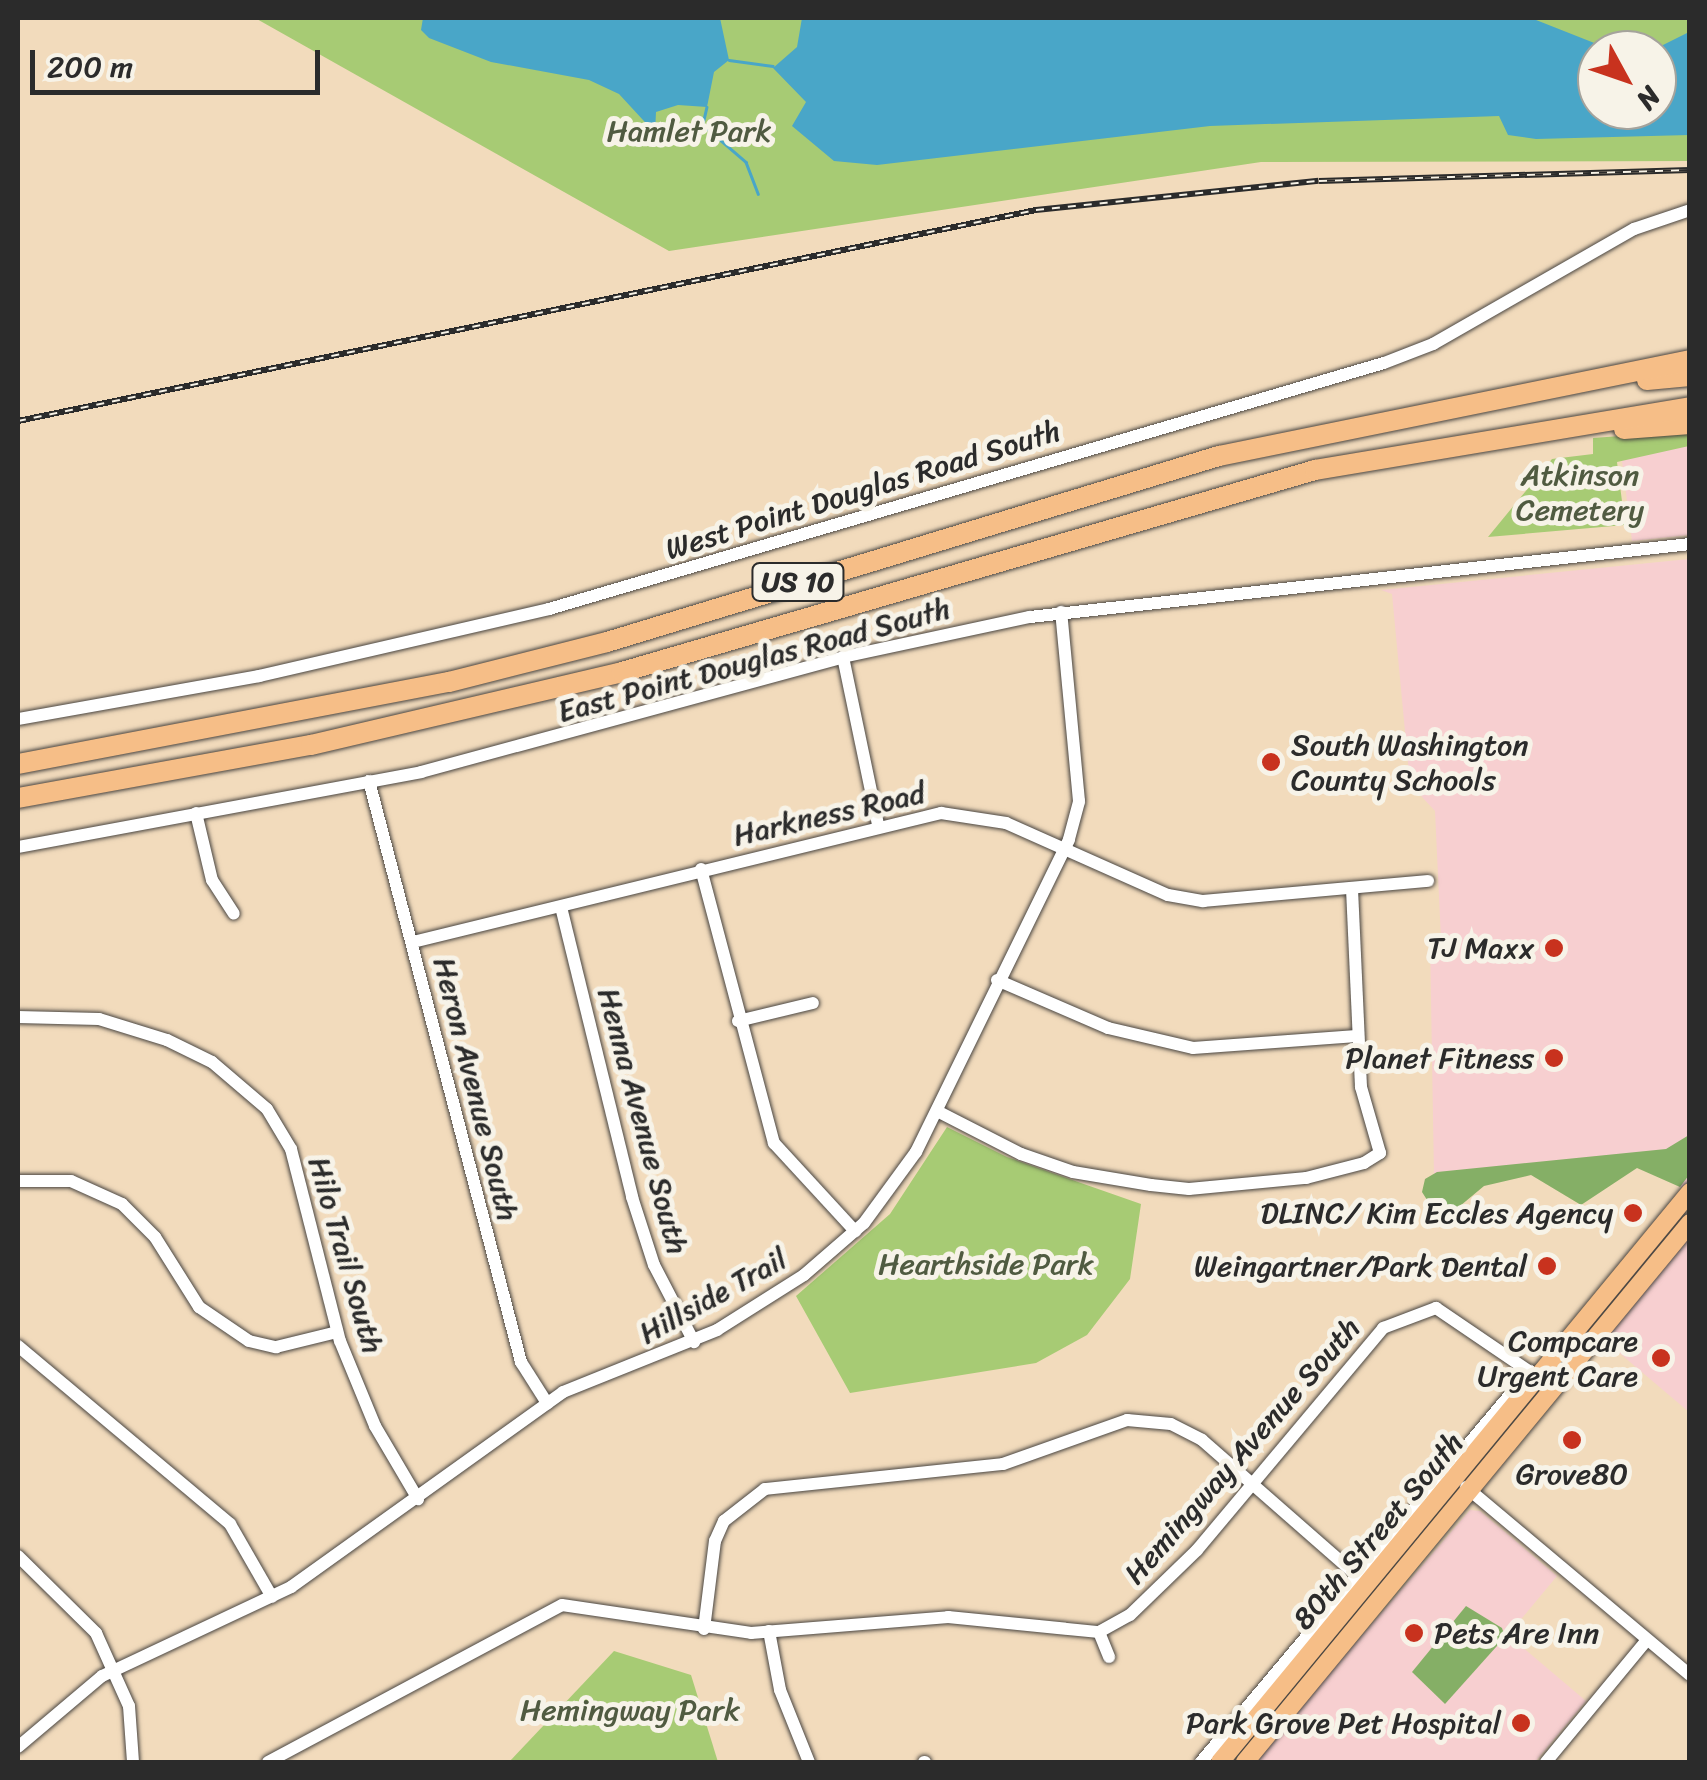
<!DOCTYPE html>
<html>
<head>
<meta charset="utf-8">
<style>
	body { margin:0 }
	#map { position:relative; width:1707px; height:1780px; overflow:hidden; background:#f2dbbc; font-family:Sriracha,sans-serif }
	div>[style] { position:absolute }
	.built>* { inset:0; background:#f7cfd0 }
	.green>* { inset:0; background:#a7cb74 }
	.forest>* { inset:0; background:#85af66 }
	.water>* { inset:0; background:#49a6c8 }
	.stream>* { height:2.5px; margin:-1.25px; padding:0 1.25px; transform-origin:1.25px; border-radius:1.25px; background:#49a6c8 }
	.roads { filter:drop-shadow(0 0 2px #494541) drop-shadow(0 0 2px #494541) }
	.minor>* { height:12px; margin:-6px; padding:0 6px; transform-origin:6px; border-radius:6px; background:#fff }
	.major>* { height:18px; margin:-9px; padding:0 9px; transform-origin:9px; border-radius:9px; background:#f6be87 }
	.highway>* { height:20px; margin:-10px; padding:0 10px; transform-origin:10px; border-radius:10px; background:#f6be87 }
	.rail>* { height:6px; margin-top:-3px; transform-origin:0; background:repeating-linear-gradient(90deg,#f7f3e8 0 8px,#2b2b2b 0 16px); box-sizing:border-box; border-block:2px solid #2b2b2b }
	.dots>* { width:28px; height:28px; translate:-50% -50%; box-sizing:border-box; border:5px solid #f7f3e8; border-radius:50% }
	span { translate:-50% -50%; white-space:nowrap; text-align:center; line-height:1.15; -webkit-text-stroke:10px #f7f3e8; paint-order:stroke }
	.shield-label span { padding:2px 8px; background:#f7f3e8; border:2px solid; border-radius:8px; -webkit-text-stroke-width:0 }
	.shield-label { font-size:28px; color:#2b2b2b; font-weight:700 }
	.park-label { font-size:30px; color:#505b41 }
	.street-label { font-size:30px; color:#2b2b2b }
	.poi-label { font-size:30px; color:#2b2b2b }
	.left { translate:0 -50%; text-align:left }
	.right { translate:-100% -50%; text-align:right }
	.frame { position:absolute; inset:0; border:20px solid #2b2b2b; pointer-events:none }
	.north { position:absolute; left:1577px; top:30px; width:100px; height:100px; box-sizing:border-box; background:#f7f3e8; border:2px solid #a5a39c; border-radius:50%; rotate:130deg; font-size:28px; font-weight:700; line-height:40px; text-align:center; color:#2b2b2b }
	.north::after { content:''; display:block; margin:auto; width:35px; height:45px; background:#c8321e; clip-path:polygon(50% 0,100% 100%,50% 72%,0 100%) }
	.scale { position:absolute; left:30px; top:50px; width:290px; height:45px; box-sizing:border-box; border:5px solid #2b2b2b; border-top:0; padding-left:12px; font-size:30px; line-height:35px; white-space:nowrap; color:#2b2b2b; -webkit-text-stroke:8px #f7f3e8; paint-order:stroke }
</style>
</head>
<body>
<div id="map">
	<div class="built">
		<i style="clip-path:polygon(1689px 440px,1689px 535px,1632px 541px,1620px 445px)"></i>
		<i style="clip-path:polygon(1689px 559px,1690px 1183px,1684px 1189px,1656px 1166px,1434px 1177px,1430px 940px,1441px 940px,1435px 811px,1410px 784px,1392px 594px,1381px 590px)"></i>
		<i style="clip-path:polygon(1689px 1232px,1689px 1412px,1604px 1340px)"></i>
		<i style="clip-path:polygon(1470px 1510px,1480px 1511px,1557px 1576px,1508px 1635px,1586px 1701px,1535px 1762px,1253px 1762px)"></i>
	</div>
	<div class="green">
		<i style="clip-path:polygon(evenodd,255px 18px,1689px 18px,1689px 161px,1261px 162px,669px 251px,255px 18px,1597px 50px,1657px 50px,1657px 110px,1597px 110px,1597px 50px)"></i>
		<i style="clip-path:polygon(1689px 431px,1689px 446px,1617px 462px,1625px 525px,1488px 537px,1552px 459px,1593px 454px,1593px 438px)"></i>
		<i style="clip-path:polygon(947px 1127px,1007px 1157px,1141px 1204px,1130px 1279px,1087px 1335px,1036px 1363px,850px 1393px,796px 1296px,890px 1214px)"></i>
		<i style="clip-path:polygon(614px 1651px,691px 1675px,718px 1762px,509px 1762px)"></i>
	</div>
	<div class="forest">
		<i style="clip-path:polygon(1689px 1135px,1689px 1175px,1680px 1187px,1637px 1168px,1581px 1205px,1531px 1175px,1484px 1186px,1448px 1216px,1434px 1211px,1422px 1192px,1425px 1179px,1437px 1172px,1666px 1149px)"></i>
		<i style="clip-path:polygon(1466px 1606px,1502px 1628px,1505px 1637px,1445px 1704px,1412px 1672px)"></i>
	</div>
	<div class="water">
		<i style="clip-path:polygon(423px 18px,720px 18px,729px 60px,714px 72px,707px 107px,678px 105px,656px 112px,655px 133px,619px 94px,589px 80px,491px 62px,429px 38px,421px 30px)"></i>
		<i style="clip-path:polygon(802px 18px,1531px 18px,1612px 50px,1597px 50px,1597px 110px,1657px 110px,1653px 50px,1689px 32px,1689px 135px,1536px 139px,1508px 135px,1499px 116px,1210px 126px,877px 165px,834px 161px,792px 126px,806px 102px,773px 68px,797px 47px)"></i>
	</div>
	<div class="stream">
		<i style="left:729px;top:60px;width:44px;rotate:7.8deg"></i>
		<i style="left:707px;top:107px;width:18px;rotate:103deg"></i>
		<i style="left:703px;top:125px;width:57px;rotate:40.7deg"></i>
		<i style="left:746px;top:162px;width:34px;rotate:69deg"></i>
	</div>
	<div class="roads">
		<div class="minor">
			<i style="left:843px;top:657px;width:171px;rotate:78.2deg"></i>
			<i style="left:18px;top:719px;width:245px;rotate:-10.1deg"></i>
			<i style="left:259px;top:676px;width:298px;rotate:-13deg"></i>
			<i style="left:549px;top:609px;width:870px;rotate:-16.42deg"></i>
			<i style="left:1384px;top:363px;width:53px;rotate:-21.2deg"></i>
			<i style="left:1433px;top:344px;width:232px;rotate:-29.8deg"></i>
			<i style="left:1634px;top:229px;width:59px;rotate:-18.7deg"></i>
			<i style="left:369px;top:781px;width:601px;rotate:75.34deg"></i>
			<i style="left:521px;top:1362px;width:49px;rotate:57.6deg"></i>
			<i style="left:196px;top:813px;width:69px;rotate:76.6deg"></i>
			<i style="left:212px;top:880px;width:40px;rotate:57.1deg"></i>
			<i style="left:18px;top:847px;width:410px;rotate:-10.5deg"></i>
			<i style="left:421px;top:772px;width:437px;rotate:-15.2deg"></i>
			<i style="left:843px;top:657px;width:191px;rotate:-12.1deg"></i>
			<i style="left:1030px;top:617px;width:664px;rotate:-6.31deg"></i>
			<i style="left:701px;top:869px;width:284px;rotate:75.1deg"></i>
			<i style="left:774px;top:1143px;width:120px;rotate:47.4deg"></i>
			<i style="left:561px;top:907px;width:299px;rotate:76.2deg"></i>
			<i style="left:632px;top:1197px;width:71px;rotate:72.1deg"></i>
			<i style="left:654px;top:1265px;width:87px;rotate:62.5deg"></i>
			<i style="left:413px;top:942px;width:544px;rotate:-13.73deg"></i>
			<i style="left:941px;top:813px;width:66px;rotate:8.7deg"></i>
			<i style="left:1006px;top:823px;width:177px;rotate:24deg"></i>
			<i style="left:1168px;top:895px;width:36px;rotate:10deg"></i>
			<i style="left:1203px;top:901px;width:226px;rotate:-5.1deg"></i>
			<i style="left:997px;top:980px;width:121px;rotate:23.4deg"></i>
			<i style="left:1108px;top:1028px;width:87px;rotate:13.2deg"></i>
			<i style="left:1193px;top:1048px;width:164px;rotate:-4.2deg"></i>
			<i style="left:18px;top:1017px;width:81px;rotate:1.4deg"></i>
			<i style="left:99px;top:1019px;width:71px;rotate:17.2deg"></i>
			<i style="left:167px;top:1040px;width:50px;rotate:26.1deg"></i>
			<i style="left:212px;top:1062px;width:72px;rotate:40.5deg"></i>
			<i style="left:267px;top:1109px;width:47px;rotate:59deg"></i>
			<i style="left:291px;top:1149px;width:198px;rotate:75.7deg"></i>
			<i style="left:340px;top:1341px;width:92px;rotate:67.6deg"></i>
			<i style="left:375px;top:1426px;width:85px;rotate:59.5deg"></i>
			<i style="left:738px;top:1021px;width:77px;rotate:-13.5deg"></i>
			<i style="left:937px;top:1111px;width:94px;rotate:27.1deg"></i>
			<i style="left:1021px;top:1154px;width:55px;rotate:19.1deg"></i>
			<i style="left:1073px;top:1172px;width:79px;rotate:9.5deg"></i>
			<i style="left:1151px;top:1185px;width:38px;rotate:6deg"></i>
			<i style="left:1189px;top:1189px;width:118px;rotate:-5.4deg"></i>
			<i style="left:1306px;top:1178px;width:60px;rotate:-14.5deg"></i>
			<i style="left:1364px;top:1163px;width:19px;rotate:-32deg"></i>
			<i style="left:1380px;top:1153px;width:69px;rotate:-106.1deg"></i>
			<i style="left:1361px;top:1087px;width:199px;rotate:-92.6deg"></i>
			<i style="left:18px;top:1181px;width:53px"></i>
			<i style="left:71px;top:1181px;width:56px;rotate:24.3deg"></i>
			<i style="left:122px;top:1204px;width:47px;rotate:45deg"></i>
			<i style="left:155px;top:1237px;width:83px;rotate:57.8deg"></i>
			<i style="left:199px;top:1307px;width:60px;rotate:34.2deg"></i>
			<i style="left:249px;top:1341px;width:28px;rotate:13deg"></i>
			<i style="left:276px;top:1347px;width:63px;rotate:-13.8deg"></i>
			<i style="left:18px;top:1346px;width:277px;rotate:40deg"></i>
			<i style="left:230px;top:1524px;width:84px;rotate:60.1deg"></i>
			<i style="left:1466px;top:1487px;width:292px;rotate:40deg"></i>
			<i style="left:18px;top:1556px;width:110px;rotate:44.6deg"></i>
			<i style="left:96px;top:1633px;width:80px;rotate:65.7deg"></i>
			<i style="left:129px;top:1706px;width:56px;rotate:85.9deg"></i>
			<i style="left:704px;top:1629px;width:89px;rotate:-82.9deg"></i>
			<i style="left:715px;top:1541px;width:22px;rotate:-66deg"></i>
			<i style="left:724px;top:1521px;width:52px;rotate:-38deg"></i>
			<i style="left:765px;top:1489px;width:239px;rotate:-6deg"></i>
			<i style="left:1003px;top:1464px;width:132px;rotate:-19.5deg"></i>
			<i style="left:1127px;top:1420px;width:44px;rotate:5.2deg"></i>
			<i style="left:1171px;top:1424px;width:35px;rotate:27deg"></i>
			<i style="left:1202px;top:1440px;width:205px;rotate:41.2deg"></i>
			<i style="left:769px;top:1631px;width:60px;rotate:79.4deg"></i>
			<i style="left:780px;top:1690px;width:78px;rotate:68.1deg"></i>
			<i style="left:1099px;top:1632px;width:27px;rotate:68deg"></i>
			<i style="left:18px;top:1747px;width:110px;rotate:-40.2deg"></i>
			<i style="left:102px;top:1676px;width:209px;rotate:-25.2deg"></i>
			<i style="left:291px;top:1587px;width:335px;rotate:-35.6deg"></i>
			<i style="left:563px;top:1392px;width:166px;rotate:-21.9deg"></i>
			<i style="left:717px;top:1330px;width:103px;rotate:-32.3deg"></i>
			<i style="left:804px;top:1275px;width:79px;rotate:-40.9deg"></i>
			<i style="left:864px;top:1223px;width:88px;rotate:-53.8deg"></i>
			<i style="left:916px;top:1152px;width:348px;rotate:-63.9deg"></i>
			<i style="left:1069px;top:839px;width:39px;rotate:-75deg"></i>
			<i style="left:1079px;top:801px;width:190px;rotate:-95.4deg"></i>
			<i style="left:268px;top:1762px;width:333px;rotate:-28.1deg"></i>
			<i style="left:562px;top:1605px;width:191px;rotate:8.4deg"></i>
			<i style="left:751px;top:1633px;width:198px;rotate:-4.6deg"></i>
			<i style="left:948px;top:1617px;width:152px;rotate:5.7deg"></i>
			<i style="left:1099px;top:1632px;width:35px;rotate:-29deg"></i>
			<i style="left:1130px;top:1615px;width:93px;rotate:-44.1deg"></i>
			<i style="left:1197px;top:1550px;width:290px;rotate:-50deg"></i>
			<i style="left:1383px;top:1328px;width:57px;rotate:-20.7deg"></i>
			<i style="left:1436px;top:1308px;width:128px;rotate:34.2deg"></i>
			<i style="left:924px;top:1762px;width:1px"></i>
			<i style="left:1201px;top:1762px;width:511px;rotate:-49.92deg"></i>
			<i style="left:1546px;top:1762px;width:158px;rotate:-50.4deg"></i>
		</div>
		<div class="major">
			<i style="left:1220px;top:1762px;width:739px;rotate:-50.49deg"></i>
			<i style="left:1245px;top:1762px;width:699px;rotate:-50.46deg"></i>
		</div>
		<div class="highway">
			<i style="left:1647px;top:380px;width:43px;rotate:-5.3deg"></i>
			<i style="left:1624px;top:429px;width:66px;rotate:-4.3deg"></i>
			<i style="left:18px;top:764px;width:439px;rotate:-10.8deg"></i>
			<i style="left:449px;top:682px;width:163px;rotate:-14.2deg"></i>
			<i style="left:607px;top:642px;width:640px;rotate:-16.91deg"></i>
			<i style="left:1219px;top:456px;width:481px;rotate:-11.5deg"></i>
			<i style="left:18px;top:798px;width:298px;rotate:-10.3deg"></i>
			<i style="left:311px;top:745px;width:319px;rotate:-13.2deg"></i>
			<i style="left:622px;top:672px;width:722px;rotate:-16.25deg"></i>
			<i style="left:1315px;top:470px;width:380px;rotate:-9.5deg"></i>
		</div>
	</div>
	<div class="rail">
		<i style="left:18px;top:421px;width:1040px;rotate:-11.71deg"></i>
		<i style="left:1036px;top:210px;width:284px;rotate:-5.9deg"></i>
		<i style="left:1319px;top:181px;width:371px;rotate:-1.7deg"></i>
	</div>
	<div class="dots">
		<i style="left:1271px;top:762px;background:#c8321e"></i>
		<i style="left:1554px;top:948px;background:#c8321e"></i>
		<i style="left:1554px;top:1058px;background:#c8321e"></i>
		<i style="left:1633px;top:1213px;background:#c8321e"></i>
		<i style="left:1547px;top:1266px;background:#c8321e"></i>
		<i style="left:1661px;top:1358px;background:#c8321e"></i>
		<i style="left:1572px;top:1440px;background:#c8321e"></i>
		<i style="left:1414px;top:1633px;background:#c8321e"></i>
		<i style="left:1521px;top:1723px;background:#c8321e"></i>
	</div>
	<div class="shield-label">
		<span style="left:798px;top:582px">US 10</span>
	</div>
	<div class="park-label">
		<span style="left:689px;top:131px">Hamlet Park</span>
		<span style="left:1580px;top:492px">Atkinson<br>Cemetery</span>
		<span style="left:986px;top:1264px">Hearthside Park</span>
		<span style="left:630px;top:1710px">Hemingway Park</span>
	</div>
	<div class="street-label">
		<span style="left:863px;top:490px;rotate:-17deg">West Point Douglas Road South</span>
		<span style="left:754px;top:660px;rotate:-15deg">East Point Douglas Road South</span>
		<span style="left:829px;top:814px;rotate:-13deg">Harkness Road</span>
		<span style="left:476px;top:1089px;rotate:76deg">Heron Avenue South</span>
		<span style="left:643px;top:1121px;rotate:75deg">Henna Avenue South</span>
		<span style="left:346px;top:1255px;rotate:74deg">Hilo Trail South</span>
		<span style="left:713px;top:1296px;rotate:-29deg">Hillside Trail</span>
		<span style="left:1242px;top:1451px;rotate:-49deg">Hemingway Avenue South</span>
		<span style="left:1378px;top:1531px;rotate:-50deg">80th Street South</span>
	</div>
	<div class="poi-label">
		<span class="left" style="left:1291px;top:762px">South Washington<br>County Schools</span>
		<span class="right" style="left:1534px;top:948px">TJ Maxx</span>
		<span class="right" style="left:1534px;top:1058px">Planet Fitness</span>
		<span class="right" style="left:1613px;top:1213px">DLINC/ Kim Eccles Agency</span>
		<span class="right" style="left:1527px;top:1266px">Weingartner/Park Dental</span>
		<span class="right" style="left:1638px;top:1358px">Compcare<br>Urgent Care</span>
		<span style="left:1572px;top:1474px">Grove80</span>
		<span class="left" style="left:1434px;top:1633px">Pets Are Inn</span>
		<span class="right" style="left:1501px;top:1723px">Park Grove Pet Hospital</span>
	</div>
	<div class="frame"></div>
	<div class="north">N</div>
	<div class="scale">200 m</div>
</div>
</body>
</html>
